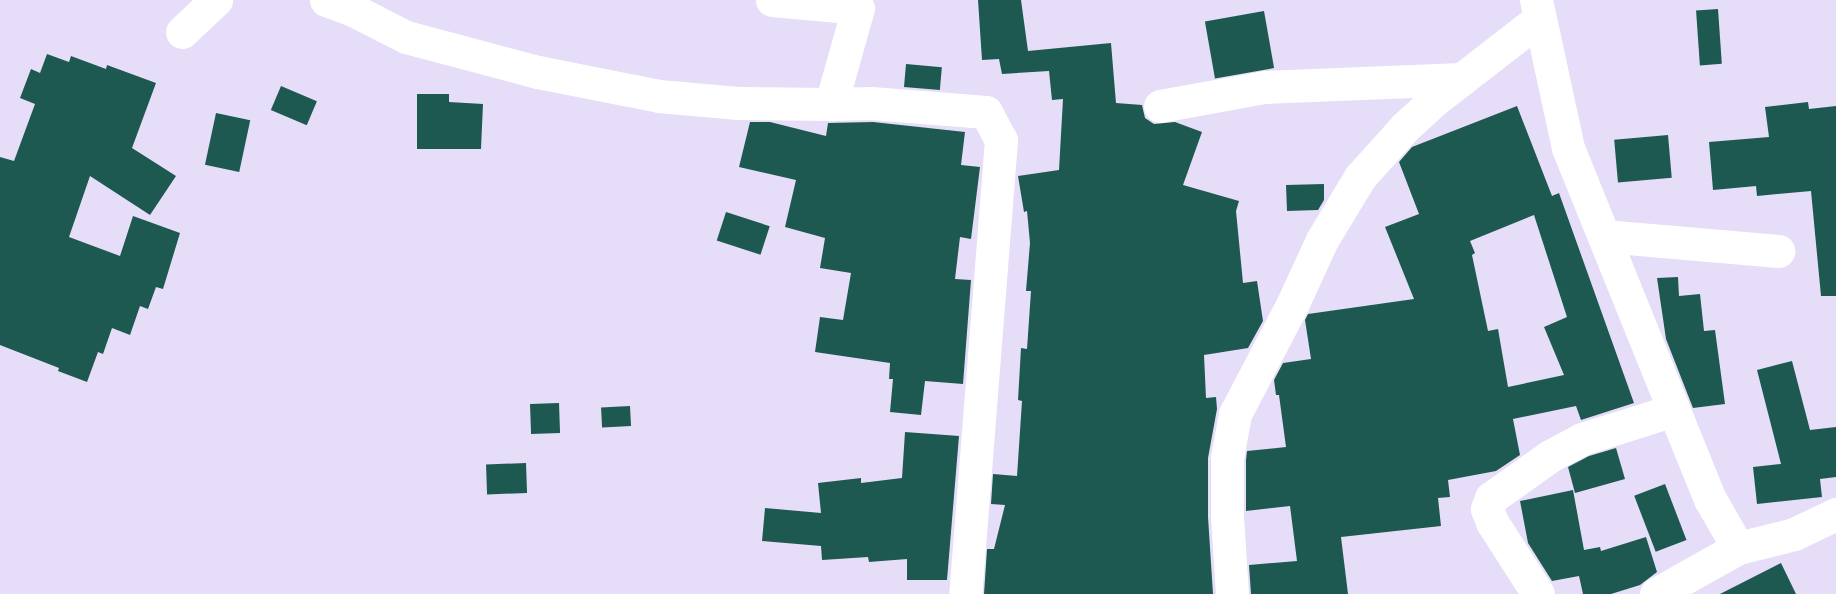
<!DOCTYPE html>
<html>
<head>
<meta charset="utf-8">
<style>
	body { margin:0 }
	#map { position:relative; width:1836px; height:594px; overflow:hidden; background:#e6ddf9; font-family:"Noto Sans",sans-serif }
	div>[style] { position:absolute }
	.building>* { inset:0; background:#1d5950; transform-origin:0 0 }
	.minor>* { height:33px; margin:-16.5px; padding:0 16.5px; transform-origin:16.5px; border-radius:16.5px; background:#fff }
	span { translate:-50% -50%; white-space:nowrap; text-align:center; line-height:1.15; -webkit-text-stroke:6px #fff; paint-order:stroke }
</style>
</head>
<body>
<div id="map">
	<div class="building">
		<i style="clip-path:polygon(978px 0,1021px 0,1028px 51px,1111px 43px,1116px 103px,1142px 105px,1145px 118px,1154px 124px,1175px 122px,1202px 132px,1183px 185px,1239px 201px,1236px 211px,1243px 283px,1257px 281px,1263px 321px,1248px 348px,1204px 355px,1206px 398px,1216px 397px,1217px 409px,1208px 458px,1208px 517px,1213px 594px,984px 594px,987px 549px,994px 549px,1005px 505px,991px 504px,993px 474px,1017px 476px,1022px 401px,1018px 400px,1021px 348px,1027px 349px,1031px 291px,1026px 291px,1030px 243px,1027px 211px,1024px 212px,1018px 176px,1059px 170px,1063px 99px,1052px 100px,1049px 71px,1002px 74px,999px 59px,982px 60px)"></i>
		<i style="left:1718px;top:9px;width:55px;height:22px;rotate:86deg"></i>
		<i style="left:1264px;top:11px;width:58px;height:60px;rotate:80deg"></i>
		<i style="clip-path:polygon(47px 54px,69px 62px,71px 56px,106px 69px,107px 65px,156px 83px,132px 148px,176px 176px,150px 215px,90px 176px,69px 237px,120px 256px,133px 216px,180px 233px,163px 289px,156px 287px,148px 309px,140px 306px,130px 335px,112px 328px,103px 354px,98px 352px,87px 382px,58px 371px,59px 368px,0 345px,0 157px,14px 161px,35px 104px,20px 98px,31px 69px,40px 73px)"></i>
		<i style="left:906px;top:64px;width:36px;height:23px;rotate:5deg"></i>
		<i style="left:281px;top:86px;width:39px;height:26px;rotate:23deg"></i>
		<i style="clip-path:polygon(417px 94px,449px 94px,449px 102px,483px 104px,481px 149px,417px 149px)"></i>
		<i style="clip-path:polygon(1808px 102px,1809px 109px,1836px 106px,1836px 296px,1821px 296px,1811px 191px,1757px 196px,1756px 186px,1713px 190px,1709px 142px,1769px 137px,1765px 107px)"></i>
		<i style="clip-path:polygon(evenodd,1517px 106px,1552px 196px,1559px 193px,1634px 403px,1581px 420px,1576px 406px,1513px 419px,1520px 455px,1496px 471px,1448px 480px,1450px 497px,1438px 498px,1441px 526px,1341px 537px,1348px 594px,1251px 594px,1249px 565px,1297px 561px,1290px 506px,1246px 511px,1246px 460px,1247px 451px,1286px 447px,1279px 395px,1276px 395px,1274px 380px,1283px 363px,1311px 359px,1305px 320px,1308px 314px,1414px 299px,1385px 227px,1419px 214px,1399px 162px,1412px 147px,1517px 106px,1534px 215px,1567px 317px,1544px 327px,1564px 375px,1508px 387px,1498px 329px,1488px 331px,1472px 255px,1475px 253px,1470px 241px,1534px 215px)"></i>
		<i style="left:216px;top:113px;width:35px;height:53px;rotate:12deg"></i>
		<i style="clip-path:polygon(750px 122px,770px 122px,826px 136px,828px 123px,873px 122px,965px 132px,961px 165px,980px 167px,971px 239px,960px 237px,955px 279px,971px 280px,963px 384px,925px 381px,921px 415px,890px 412px,893px 379px,889px 379px,890px 363px,815px 352px,820px 317px,843px 320px,851px 273px,820px 268px,825px 238px,785px 227px,796px 180px,739px 167px)"></i>
		<i style="left:1668px;top:135px;width:43px;height:54px;rotate:85deg"></i>
		<i style="clip-path:polygon(1324px 184px,1324px 200px,1318px 210px,1287px 211px,1286px 185px)"></i>
		<i style="left:726px;top:212px;width:46px;height:30px;rotate:18deg"></i>
		<i style="clip-path:polygon(1678px 277px,1679px 296px,1700px 294px,1704px 331px,1715px 330px,1725px 404px,1693px 408px,1666px 339px,1657px 278px)"></i>
		<i style="clip-path:polygon(1792px 361px,1810px 430px,1836px 427px,1836px 477px,1820px 479px,1822px 497px,1757px 504px,1753px 467px,1781px 464px,1757px 370px)"></i>
		<i style="left:559px;top:403px;width:30px;height:29px;rotate:88deg"></i>
		<i style="left:630px;top:406px;width:20px;height:29px;rotate:87deg"></i>
		<i style="clip-path:polygon(905px 432px,959px 436px,947px 580px,907px 580px,907px 559px,869px 562px,868px 557px,822px 560px,821px 546px,762px 541px,765px 508px,821px 513px,818px 483px,861px 478px,861px 483px,902px 478px)"></i>
		<i style="clip-path:polygon(1616px 448px,1625px 479px,1575px 493px,1568px 467px,1589px 456px)"></i>
		<i style="left:526px;top:463px;width:30px;height:40px;rotate:88deg"></i>
		<i style="left:1665px;top:484px;width:60px;height:33px;rotate:69deg"></i>
		<i style="clip-path:polygon(1573px 490px,1584px 550px,1600px 547px,1601px 551px,1646px 537px,1657px 572px,1640px 585px,1611px 594px,1583px 594px,1579px 576px,1552px 581px,1528px 543px,1520px 501px)"></i>
		<i style="clip-path:polygon(1781px 563px,1796px 594px,1720px 594px)"></i>
	</div>
	<div class="minor">
		<i style="left:326px;top:0;width:27px;rotate:20deg"></i>
		<i style="left:351px;top:9px;width:62px;rotate:27deg"></i>
		<i style="left:406px;top:37px;width:137px;rotate:14.9deg"></i>
		<i style="left:538px;top:72px;width:123px;rotate:11.2deg"></i>
		<i style="left:659px;top:96px;width:79px;rotate:5.1deg"></i>
		<i style="left:738px;top:103px;width:93px;rotate:0.6deg"></i>
		<i style="left:772px;top:0;width:86px;rotate:5.3deg"></i>
		<i style="left:858px;top:8px;width:100px;rotate:105.7deg"></i>
		<i style="left:831px;top:104px;width:40px;rotate:-1.4deg"></i>
		<i style="left:871px;top:103px;width:115px;rotate:4.5deg"></i>
		<i style="left:986px;top:112px;width:32px;rotate:62deg"></i>
		<i style="left:1001px;top:140px;width:455px;rotate:94.5deg"></i>
		<i style="left:1536px;top:0;width:151px;rotate:77.8deg"></i>
		<i style="left:1568px;top:148px;width:379px;rotate:68deg"></i>
		<i style="left:1710px;top:499px;width:56px;rotate:60.3deg"></i>
		<i style="left:182px;top:32px;width:47px;rotate:-43.3deg"></i>
		<i style="left:1160px;top:106px;width:107px;rotate:-10.3deg"></i>
		<i style="left:1265px;top:87px;width:197px;rotate:-2.3deg"></i>
		<i style="left:1604px;top:236px;width:175px;rotate:4.9deg"></i>
		<i style="left:1232px;top:594px;width:78px;rotate:-93.7deg"></i>
		<i style="left:1227px;top:516px;width:58px;rotate:-90deg"></i>
		<i style="left:1227px;top:458px;width:45px;rotate:-79.7deg"></i>
		<i style="left:1235px;top:414px;width:125px;rotate:-62.4deg"></i>
		<i style="left:1293px;top:303px;width:69px;rotate:-65.3deg"></i>
		<i style="left:1322px;top:240px;width:74px;rotate:-58.9deg"></i>
		<i style="left:1360px;top:177px;width:67px;rotate:-48deg"></i>
		<i style="left:1405px;top:127px;width:42px;rotate:-42.1deg"></i>
		<i style="left:1436px;top:99px;width:130px;rotate:-37.8deg"></i>
		<i style="left:1538px;top:594px;width:85px;rotate:-122.6deg"></i>
		<i style="left:1492px;top:522px;width:14px;rotate:-111deg"></i>
		<i style="left:1487px;top:509px;width:12px;rotate:-70deg"></i>
		<i style="left:1491px;top:498px;width:72px;rotate:-35.4deg"></i>
		<i style="left:1550px;top:456px;width:36px;rotate:-28deg"></i>
		<i style="left:1582px;top:439px;width:96px;rotate:-17.5deg"></i>
		<i style="left:1656px;top:594px;width:94px;rotate:-29.3deg"></i>
		<i style="left:1738px;top:548px;width:58px;rotate:-14deg"></i>
		<i style="left:1794px;top:534px;width:47px;rotate:-25.5deg"></i>
	</div>
</div>
</body>
</html>
